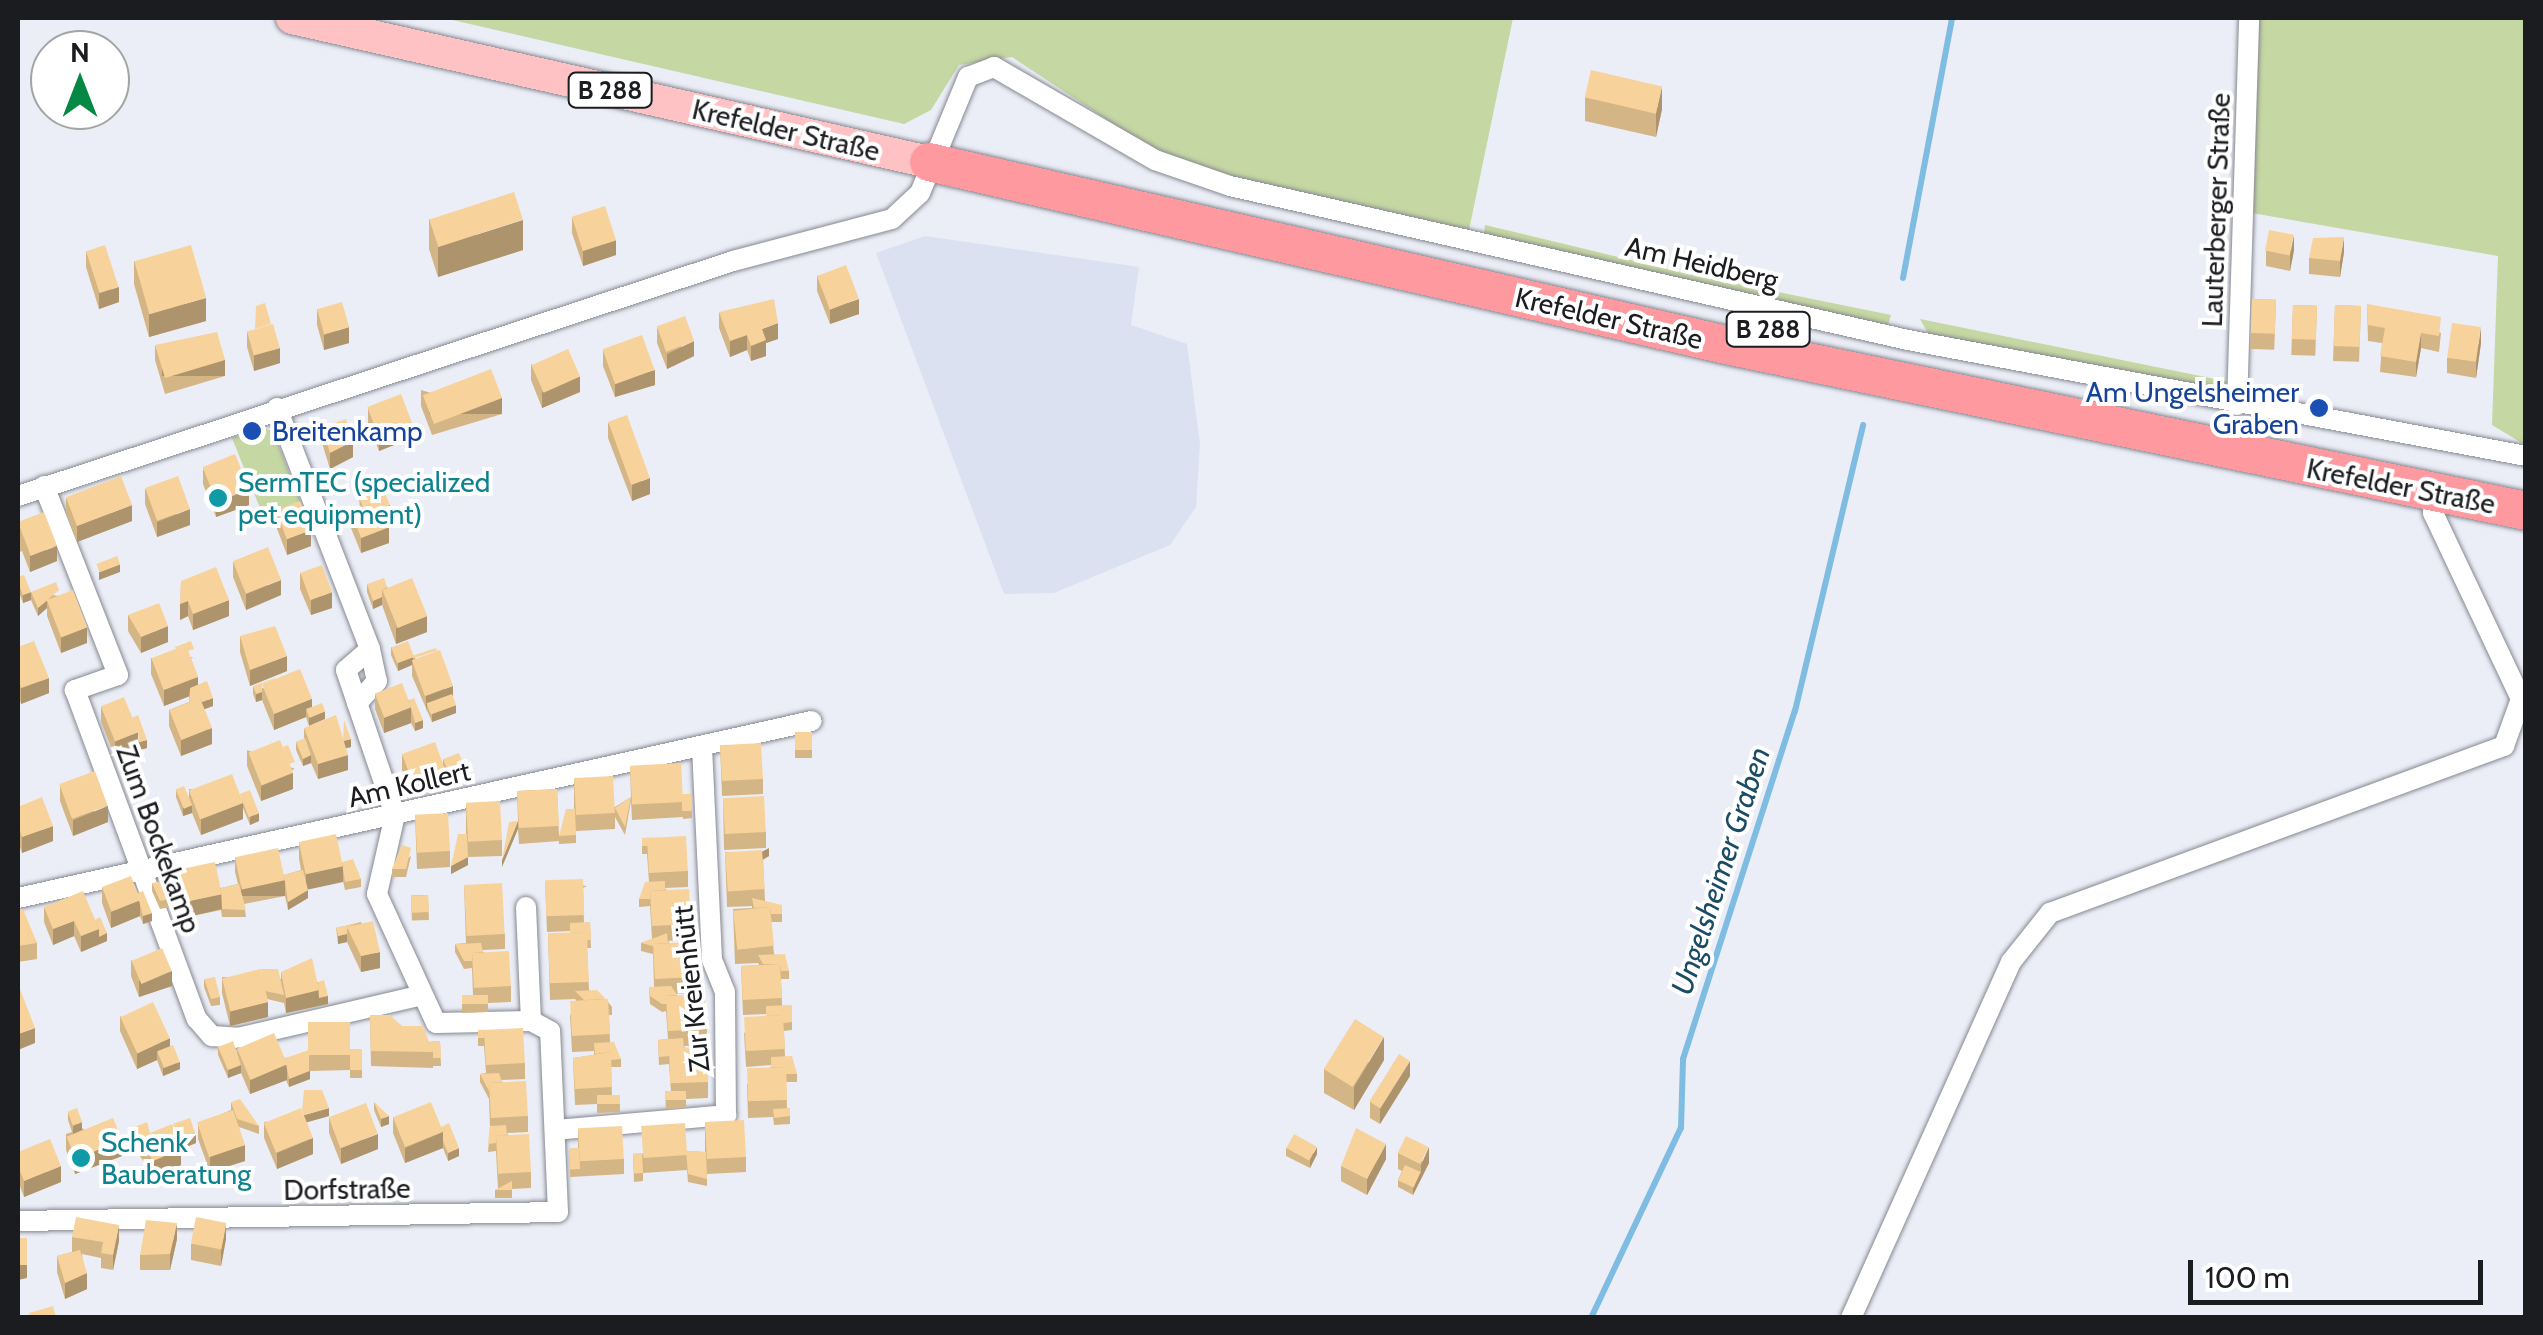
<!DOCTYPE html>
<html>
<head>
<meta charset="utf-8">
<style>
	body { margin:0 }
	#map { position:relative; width:2543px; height:1335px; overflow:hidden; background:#ebeef7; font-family:Cabin,sans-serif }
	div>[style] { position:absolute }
	.built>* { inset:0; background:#dbe1f0 }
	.green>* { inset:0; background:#c5d7a3 }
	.stream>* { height:6px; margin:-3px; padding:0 3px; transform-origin:3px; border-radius:3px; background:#7ebce1 }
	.roads { filter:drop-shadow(0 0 2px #868890) drop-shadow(0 0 2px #868890) }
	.street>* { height:20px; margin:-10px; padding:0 10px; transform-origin:10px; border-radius:10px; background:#fff }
	.primary>* { height:32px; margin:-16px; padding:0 16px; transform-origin:16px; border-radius:16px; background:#fec2c5 }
	.highway>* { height:38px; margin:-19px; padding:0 19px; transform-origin:19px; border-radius:19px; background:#fd999f }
	.wall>* { inset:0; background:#d4b585; transform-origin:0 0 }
	.shaded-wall>* { inset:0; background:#ad946c; transform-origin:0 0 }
	.building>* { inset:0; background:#f7d39b; transform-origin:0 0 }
	.dots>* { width:28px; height:28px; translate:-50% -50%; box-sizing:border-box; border:5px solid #fff; border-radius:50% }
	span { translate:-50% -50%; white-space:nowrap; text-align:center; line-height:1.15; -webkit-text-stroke:8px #fff; paint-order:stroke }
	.shield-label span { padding:2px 8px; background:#fff; border:2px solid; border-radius:8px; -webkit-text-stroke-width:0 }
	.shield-label { font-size:25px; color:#1b1c1f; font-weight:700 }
	.street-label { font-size:28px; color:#1b1c1f }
	.transit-label { font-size:28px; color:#164399 }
	.right { translate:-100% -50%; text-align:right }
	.left { translate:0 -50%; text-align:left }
	.culture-label { font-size:28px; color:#0d838f }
	.water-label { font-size:30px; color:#1b4c65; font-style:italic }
	.frame { position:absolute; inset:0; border:20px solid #1b1c1f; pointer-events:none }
	.north { position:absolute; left:30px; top:30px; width:100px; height:100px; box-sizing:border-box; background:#fff; border:2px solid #a4a4a5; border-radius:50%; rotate:0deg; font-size:28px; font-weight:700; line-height:40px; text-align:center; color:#1b1c1f }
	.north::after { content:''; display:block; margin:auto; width:35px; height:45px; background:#048844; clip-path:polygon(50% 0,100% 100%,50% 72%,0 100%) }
	.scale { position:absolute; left:2188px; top:1260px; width:295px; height:45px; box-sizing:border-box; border:5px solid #1b1c1f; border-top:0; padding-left:12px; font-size:30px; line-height:35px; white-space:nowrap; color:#1b1c1f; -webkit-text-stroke:8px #fff; paint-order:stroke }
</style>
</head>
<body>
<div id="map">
	<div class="built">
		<i style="clip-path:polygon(925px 236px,1139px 267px,1131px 325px,1187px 344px,1200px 444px,1196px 507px,1170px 545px,1054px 593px,1004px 594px,876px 253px)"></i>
	</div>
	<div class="green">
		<i style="clip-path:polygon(444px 18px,1513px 18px,1469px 230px,1231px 176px,1150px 148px,1012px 57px,959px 65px,931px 110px,904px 124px)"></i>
		<i style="clip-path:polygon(2256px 18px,2525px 18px,2525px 445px,2492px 425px,2498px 256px,2246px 212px)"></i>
		<i style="clip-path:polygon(1485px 225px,1689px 274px,1891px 315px,1888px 325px,1708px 289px,1484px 234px)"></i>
		<i style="clip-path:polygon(1920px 319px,2230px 382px,2215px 391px,1929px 335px)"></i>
		<i style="clip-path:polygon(262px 428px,273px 431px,301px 503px,264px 518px,232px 438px)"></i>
	</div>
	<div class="stream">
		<i style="left:1903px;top:278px;width:265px;rotate:-79.3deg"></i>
		<i style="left:1591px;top:1318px;width:210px;rotate:-64.7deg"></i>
		<i style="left:1681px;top:1128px;width:69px;rotate:-88.3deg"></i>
		<i style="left:1683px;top:1059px;width:366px;rotate:-72.2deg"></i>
		<i style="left:1795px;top:711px;width:294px;rotate:-76.6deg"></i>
	</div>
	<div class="roads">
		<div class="street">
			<i style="left:2237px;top:405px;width:387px;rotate:-88.2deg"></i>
			<i style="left:277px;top:408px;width:258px;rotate:68.9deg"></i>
			<i style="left:370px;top:649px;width:33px;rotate:78deg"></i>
			<i style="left:377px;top:681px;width:30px;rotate:132deg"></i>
			<i style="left:44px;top:486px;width:203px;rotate:68.6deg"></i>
			<i style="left:118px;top:675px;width:46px;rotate:160.8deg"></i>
			<i style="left:75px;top:690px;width:351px;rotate:69.7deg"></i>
			<i style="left:197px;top:1019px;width:23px;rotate:49deg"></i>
			<i style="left:212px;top:1036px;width:26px;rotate:4deg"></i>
			<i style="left:238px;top:1038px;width:185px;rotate:-13.1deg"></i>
			<i style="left:18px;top:496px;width:753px;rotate:-18.19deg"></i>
			<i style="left:733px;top:261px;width:164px;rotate:-14.8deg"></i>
			<i style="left:892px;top:219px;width:38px;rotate:-43deg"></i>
			<i style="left:920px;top:193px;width:126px;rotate:-67.5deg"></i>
			<i style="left:968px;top:77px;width:28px;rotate:-21deg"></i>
			<i style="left:994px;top:67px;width:186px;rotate:30deg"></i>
			<i style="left:1155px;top:160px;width:79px;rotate:19.1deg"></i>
			<i style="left:1230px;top:186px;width:695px;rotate:12.8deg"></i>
			<i style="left:1908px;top:340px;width:629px;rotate:10.63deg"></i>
			<i style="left:18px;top:898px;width:813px;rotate:-12.57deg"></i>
			<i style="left:526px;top:907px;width:114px;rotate:87.5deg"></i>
			<i style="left:555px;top:1130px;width:172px;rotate:-5deg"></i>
			<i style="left:726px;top:1115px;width:123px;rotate:-90.5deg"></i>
			<i style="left:725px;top:992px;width:35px;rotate:-112deg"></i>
			<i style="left:712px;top:959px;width:213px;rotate:-92.7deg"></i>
			<i style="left:18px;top:1221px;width:540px;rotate:-0.95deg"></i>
			<i style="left:558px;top:1212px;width:181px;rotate:-92.5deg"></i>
			<i style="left:550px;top:1031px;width:21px;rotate:-152deg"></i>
			<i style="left:531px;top:1021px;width:95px;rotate:178.8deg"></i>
			<i style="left:436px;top:1023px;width:142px;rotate:-114.6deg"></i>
			<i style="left:377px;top:894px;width:81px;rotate:-77.2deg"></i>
			<i style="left:395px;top:815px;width:153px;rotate:-108.7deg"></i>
			<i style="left:346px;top:670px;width:32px;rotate:-41deg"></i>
			<i style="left:1851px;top:1318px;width:390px;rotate:-65.8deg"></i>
			<i style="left:2011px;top:962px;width:63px;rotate:-51.5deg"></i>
			<i style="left:2050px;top:913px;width:484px;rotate:-20.2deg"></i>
			<i style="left:2504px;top:746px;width:50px;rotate:-70.1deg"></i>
			<i style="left:2521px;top:699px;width:206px;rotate:-115.3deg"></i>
			<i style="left:2433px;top:513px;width:18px;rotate:-81deg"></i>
		</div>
		<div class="primary">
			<i style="left:292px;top:18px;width:653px;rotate:12.74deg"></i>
		</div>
		<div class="highway">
			<i style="left:929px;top:162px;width:818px;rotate:12.93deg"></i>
			<i style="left:1726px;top:345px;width:817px;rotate:11.72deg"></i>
		</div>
	</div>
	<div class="wall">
		<i style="clip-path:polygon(1585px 97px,1662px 109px,1656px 137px,1585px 121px)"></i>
		<i style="clip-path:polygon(572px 217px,616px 255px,583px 266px,572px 233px)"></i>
		<i style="clip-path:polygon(429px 219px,523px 250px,438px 277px,429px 249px)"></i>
		<i style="clip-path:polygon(2294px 250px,2290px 271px,2266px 266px,2266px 251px)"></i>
		<i style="clip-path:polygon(86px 251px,119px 302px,99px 309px,86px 267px)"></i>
		<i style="clip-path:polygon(2344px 252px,2340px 277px,2309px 274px,2309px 258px)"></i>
		<i style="clip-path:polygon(134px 261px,206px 321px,149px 337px,134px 284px)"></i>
		<i style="clip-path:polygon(817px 275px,859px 314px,830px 324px,817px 291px)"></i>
		<i style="left:2252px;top:299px;width:24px;height:50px;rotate:2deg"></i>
		<i style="clip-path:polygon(2367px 304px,2441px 333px,2439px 352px,2421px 348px,2416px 377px,2380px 372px,2382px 343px,2368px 341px)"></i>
		<i style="left:2293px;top:305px;width:24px;height:50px;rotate:2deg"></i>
		<i style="left:2335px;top:305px;width:26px;height:56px;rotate:2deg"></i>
		<i style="clip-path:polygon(317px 309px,349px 343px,324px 350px,317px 325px)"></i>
		<i style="clip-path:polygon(719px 312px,778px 339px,766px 343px,766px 356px,751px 361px,747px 350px,730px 357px,719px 328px)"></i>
		<i style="clip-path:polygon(657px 328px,694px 356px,667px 369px,657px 343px)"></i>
		<i style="clip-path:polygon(247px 331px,280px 363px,254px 371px,247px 347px)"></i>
		<i style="clip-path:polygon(2481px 343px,2476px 378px,2447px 373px,2447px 358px)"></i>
		<i style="clip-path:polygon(155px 345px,225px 376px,165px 394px,155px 360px)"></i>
		<i style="clip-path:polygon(603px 350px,655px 385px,615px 397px,603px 366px)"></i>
		<i style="clip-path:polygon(531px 364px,580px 392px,542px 408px,531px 380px)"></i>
		<i style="clip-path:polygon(421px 390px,502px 414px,432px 435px,421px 406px)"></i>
		<i style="clip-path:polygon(368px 408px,412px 438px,379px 451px,368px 424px)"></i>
		<i style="clip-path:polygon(608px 422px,650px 494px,632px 501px,608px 438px)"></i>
		<i style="clip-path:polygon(322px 427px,353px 457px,330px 469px,322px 443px)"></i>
		<i style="clip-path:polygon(203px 469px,249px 505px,216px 517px,203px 484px)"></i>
		<i style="clip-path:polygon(145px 489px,190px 525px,157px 537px,145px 504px)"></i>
		<i style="clip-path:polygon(66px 498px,132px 521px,77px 542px,66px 513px)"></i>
		<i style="clip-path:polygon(359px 498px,390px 513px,384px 515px,389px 543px,361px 553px,351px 528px,351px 512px,360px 508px)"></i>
		<i style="clip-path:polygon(276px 511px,311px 546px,287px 555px,276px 526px)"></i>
		<i style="clip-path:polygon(18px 523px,57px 561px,30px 572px,22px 551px,18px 553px)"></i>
		<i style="clip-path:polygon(233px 561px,281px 595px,246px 610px,233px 577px)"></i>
		<i style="clip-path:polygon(300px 573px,332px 608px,311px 615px,300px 589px)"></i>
		<i style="clip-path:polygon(18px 577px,31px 600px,23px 603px,18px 590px)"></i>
		<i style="clip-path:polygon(181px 581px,229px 616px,193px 630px,188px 616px,180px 620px)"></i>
		<i style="clip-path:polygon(367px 584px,387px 587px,427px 632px,396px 644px,382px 605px,373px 609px,367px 592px)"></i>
		<i style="clip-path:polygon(31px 592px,59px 596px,87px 643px,61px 653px,47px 616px,47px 608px,38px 616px,31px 600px)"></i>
		<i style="clip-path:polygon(128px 615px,168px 642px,141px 653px,128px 631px)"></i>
		<i style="clip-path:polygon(240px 636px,287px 671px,250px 686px,240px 652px)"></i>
		<i style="clip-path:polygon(18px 647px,49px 693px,21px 704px,18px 694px)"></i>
		<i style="clip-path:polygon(391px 647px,414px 657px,453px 697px,456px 713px,432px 722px,412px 676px,412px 665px,398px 671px,391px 655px)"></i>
		<i style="clip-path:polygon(194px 657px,191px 658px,198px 685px,213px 706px,204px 709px,212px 744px,181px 756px,169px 726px,169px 710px,189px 702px,189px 696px,164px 706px,151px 674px,151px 658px)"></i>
		<i style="clip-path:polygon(253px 686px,312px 699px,309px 726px,306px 717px,274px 730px,262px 700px,256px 702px,253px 694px)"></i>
		<i style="clip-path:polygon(375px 694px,409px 700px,423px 728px,415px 731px,411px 723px,384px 733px,375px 709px)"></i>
		<i style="clip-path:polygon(101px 706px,147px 748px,139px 750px,138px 748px,115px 757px,101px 722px)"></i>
		<i style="clip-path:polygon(304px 728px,343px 740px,351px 747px,346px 748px,348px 770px,318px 779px,311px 763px,303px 766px,296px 750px,296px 742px,304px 739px)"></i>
		<i style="left:795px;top:732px;width:17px;height:26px"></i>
		<i style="clip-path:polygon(720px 745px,763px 779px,763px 794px,722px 796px)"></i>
		<i style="clip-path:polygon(247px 750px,295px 769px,292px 770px,293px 789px,261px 801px,247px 766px)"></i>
		<i style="clip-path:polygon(402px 755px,443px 764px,443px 759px,465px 777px,449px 783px,445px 773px,445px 785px,412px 798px,402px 770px)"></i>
		<i style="clip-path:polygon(630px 766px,682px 794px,692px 811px,692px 818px,683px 819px,683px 817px,632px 820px,631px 801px,625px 835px,615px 817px,615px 829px,576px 831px,576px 843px,559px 844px,559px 841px,519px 844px,518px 828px,502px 867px,518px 821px,517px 791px,557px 789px,559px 836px,574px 809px,574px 778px,615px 807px,631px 797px)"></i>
		<i style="clip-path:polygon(60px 785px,108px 822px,73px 836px,60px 801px)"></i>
		<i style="clip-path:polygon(176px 789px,189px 797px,189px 789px,240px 797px,259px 821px,250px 825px,243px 808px,243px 819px,201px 835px,192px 813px,183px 816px,176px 797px)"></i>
		<i style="clip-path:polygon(723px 798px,766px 832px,766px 848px,724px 850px)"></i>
		<i style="clip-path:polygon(466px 803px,502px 840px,502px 856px,468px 857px,468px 865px,451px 874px,466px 834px)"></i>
		<i style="clip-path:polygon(18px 807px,53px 841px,22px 853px,18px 841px)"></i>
		<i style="clip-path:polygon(415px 815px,450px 851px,450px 867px,417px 869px)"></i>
		<i style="clip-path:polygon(642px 838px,688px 871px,688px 887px,665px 888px,691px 924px,691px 940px,668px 941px,694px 977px,694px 993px,676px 994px,707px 1029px,707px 1045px,684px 1046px,708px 1082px,708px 1098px,686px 1099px,686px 1108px,666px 1109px,665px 1092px,671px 1092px,669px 1064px,659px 1065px,658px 1040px,668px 1039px,666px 1011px,662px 1012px,650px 1004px,649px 987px,654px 987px,653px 954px,641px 951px,641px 943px,652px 939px,650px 906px,639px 907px,639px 899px,649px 882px,647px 854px,642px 854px)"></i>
		<i style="clip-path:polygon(299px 843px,342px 862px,361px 879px,361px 887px,345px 890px,343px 881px,307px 889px,308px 898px,288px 910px,285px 896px,244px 904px,246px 917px,222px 917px,221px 910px,183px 918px,176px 886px,176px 870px,221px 888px,238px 884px,235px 872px,235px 857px,284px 875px,301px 870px,299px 859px)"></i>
		<i style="clip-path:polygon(725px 852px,769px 856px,763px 860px,765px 901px,782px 914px,782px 922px,771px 922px,774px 954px,789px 971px,789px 979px,781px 979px,782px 1005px,792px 1022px,792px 1030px,784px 1031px,785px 1057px,797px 1074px,797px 1082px,786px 1082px,787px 1108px,790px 1108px,790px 1124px,774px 1125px,773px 1117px,748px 1118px,747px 1084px,771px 1067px,771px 1065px,746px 1067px,744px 1033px,766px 1016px,766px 1014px,743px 1015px,741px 966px,759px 965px,758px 963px,735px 964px,733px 909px,752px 908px,752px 906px,727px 907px)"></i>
		<i style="clip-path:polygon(411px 856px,406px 877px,392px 877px,392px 869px)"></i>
		<i style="clip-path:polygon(545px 881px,587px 886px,583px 888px,584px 923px,590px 922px,591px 948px,587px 948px,589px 990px,608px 1002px,612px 1007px,612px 1015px,609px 1015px,610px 1042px,621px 1059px,621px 1067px,611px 1067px,612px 1095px,620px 1095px,620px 1112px,597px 1113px,597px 1104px,575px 1105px,573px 1058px,594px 1055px,594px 1051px,572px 1052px,570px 1016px,576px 1000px,575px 999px,550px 1000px,548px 934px,570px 933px,570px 931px,547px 932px)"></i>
		<i style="clip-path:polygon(152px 883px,170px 899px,170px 907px,160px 909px,152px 891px)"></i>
		<i style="clip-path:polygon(464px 885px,505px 934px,505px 949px,482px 950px,511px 986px,511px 1002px,488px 1003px,488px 1012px,462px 1013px,462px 997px,473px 996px,472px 968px,464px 969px,455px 952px,455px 944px,466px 943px)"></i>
		<i style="clip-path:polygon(102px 888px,137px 893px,152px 921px,143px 924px,140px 916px,111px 928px,102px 903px)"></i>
		<i style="left:428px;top:895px;width:25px;height:17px;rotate:88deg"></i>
		<i style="clip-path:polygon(44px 907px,95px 920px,107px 941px,81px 952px,74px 936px,53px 945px,44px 922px)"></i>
		<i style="clip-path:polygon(18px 910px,37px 943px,37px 959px,18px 962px)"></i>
		<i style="clip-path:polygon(361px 922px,380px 968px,361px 972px,347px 942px,338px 944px,336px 928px)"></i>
		<i style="clip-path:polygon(131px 960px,172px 986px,139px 997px,131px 976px)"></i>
		<i style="clip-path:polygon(281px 972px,318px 982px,328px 1004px,286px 1013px,284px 1003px,267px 999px,268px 1017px,230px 1026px,222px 993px,222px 977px,281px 979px)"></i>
		<i style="clip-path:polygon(204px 979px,220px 997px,220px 1005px,211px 1006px,204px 987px)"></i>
		<i style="clip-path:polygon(370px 1015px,402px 1026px,429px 1042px,440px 1041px,441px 1066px,433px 1066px,433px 1068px,371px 1066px)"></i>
		<i style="clip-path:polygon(120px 1016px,170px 1046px,180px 1069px,163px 1076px,157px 1060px,137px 1069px,120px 1031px)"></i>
		<i style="clip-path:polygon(478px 1030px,525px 1063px,525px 1079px,501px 1080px,528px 1116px,528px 1132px,507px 1133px,531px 1172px,531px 1188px,512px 1189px,512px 1198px,495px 1198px,495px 1190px,498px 1189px,496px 1151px,488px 1152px,490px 1128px,489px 1099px,480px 1082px,480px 1074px,486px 1073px,484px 1046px,478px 1046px)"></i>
		<i style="clip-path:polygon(218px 1047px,237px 1054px,237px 1047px,285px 1058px,362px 1049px,362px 1078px,350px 1078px,350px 1070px,310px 1071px,310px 1079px,289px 1087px,286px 1080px,250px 1094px,241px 1073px,228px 1078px,218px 1055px)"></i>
		<i style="clip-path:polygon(1384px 1060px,1354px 1110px,1324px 1093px,1324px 1069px)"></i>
		<i style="clip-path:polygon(1410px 1076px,1380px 1124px,1370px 1118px,1370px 1102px)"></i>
		<i style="clip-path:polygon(231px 1102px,259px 1126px,259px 1134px,239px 1127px,245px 1161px,210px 1172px,198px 1139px,198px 1124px,231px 1110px)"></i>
		<i style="clip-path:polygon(374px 1102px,389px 1124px,381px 1127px,374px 1110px)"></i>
		<i style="clip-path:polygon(68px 1112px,82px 1128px,122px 1156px,75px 1174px,66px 1150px,66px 1134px,72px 1132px,68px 1120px)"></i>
		<i style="clip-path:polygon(329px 1116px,307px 1122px,313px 1154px,277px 1169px,264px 1138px,264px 1122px)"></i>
		<i style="clip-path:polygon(329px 1117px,378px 1149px,341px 1164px,329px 1133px)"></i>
		<i style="clip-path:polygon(393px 1117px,441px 1127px,459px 1156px,448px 1161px,443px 1148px,405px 1163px,393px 1133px)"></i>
		<i style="clip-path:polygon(705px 1122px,746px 1157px,746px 1172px,707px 1174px,707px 1186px,688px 1182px,687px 1170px,643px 1173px,643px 1181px,634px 1182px,633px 1154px,687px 1151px,705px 1152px)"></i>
		<i style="clip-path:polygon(132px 1128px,150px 1133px,196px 1143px,181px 1149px,181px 1165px,153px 1176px,132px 1144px)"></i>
		<i style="clip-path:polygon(578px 1129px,624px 1159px,624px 1174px,570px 1177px,569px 1149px,578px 1148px)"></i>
		<i style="clip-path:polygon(1286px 1148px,1317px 1154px,1310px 1168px,1286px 1156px)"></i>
		<i style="clip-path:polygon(18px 1152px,61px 1182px,24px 1197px,18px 1181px)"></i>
		<i style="clip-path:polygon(1398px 1153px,1429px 1163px,1413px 1195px,1398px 1187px,1398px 1180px,1402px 1171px,1398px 1169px)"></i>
		<i style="clip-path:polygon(1386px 1159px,1367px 1195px,1341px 1181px,1341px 1166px)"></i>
		<i style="clip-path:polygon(72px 1237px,119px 1241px,113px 1270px,101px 1268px,101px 1258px,82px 1254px,87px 1289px,65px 1299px,57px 1272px,57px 1256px,72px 1252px)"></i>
		<i style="clip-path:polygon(177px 1239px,170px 1270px,140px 1270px,140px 1255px)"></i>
		<i style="clip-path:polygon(226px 1239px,221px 1266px,191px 1260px,191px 1244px)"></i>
	</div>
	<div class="shaded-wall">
		<i style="clip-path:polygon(1662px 86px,1662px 109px,1656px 137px,1656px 113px)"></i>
		<i style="clip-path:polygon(523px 220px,523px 250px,438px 277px,438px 247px)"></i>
		<i style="clip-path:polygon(2294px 235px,2294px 250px,2290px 271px,2290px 255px)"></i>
		<i style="clip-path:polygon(2344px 237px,2344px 252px,2340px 277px,2340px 261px)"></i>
		<i style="clip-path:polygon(616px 240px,616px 255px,583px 266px,583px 251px)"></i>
		<i style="clip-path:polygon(119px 287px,119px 302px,99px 309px,99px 293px)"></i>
		<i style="clip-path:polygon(206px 298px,206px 321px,149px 337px,149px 314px)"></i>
		<i style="clip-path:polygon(859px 299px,859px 314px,830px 324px,830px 309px)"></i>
		<i style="clip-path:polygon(778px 323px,778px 339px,766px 343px,766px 356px,751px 361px,751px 346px,762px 329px)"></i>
		<i style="clip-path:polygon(349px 327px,349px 343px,324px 350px,324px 335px)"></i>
		<i style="clip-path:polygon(2481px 327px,2481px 343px,2476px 378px,2476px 362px)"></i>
		<i style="clip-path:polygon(2421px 333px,2421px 348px,2416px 377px,2416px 362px)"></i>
		<i style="clip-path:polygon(747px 335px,747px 350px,730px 357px,730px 341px)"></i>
		<i style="clip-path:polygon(694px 341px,694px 356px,667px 369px,667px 354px)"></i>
		<i style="clip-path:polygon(280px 348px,280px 363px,254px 371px,254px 355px)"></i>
		<i style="left:225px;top:360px;width:16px;height:63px;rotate:90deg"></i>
		<i style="clip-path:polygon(655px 370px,655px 385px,615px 397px,615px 381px)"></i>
		<i style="clip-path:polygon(580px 376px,580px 392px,542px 408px,542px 392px)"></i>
		<i style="left:502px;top:398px;width:16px;height:73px;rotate:90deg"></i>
		<i style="clip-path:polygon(412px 423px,412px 438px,379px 451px,379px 435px)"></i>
		<i style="clip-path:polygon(353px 441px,353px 457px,330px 469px,330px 453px)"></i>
		<i style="clip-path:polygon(650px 478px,650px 494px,632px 501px,632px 485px)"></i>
		<i style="clip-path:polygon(249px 489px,249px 505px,216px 517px,216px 501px)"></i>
		<i style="clip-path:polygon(132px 505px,132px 521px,77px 542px,77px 526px)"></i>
		<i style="clip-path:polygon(390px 505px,390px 513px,366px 522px,366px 514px)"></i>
		<i style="clip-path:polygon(190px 509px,190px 525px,157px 537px,157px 522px)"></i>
		<i style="clip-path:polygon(389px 527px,389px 543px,361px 553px,361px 538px)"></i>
		<i style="clip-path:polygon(311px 530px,311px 546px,287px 555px,287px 539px)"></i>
		<i style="clip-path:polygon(57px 546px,57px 561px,30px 572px,30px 556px)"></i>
		<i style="clip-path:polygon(120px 564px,120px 572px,99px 580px,99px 572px)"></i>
		<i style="clip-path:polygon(281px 580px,281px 595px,246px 610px,246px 594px)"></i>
		<i style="clip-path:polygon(31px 592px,31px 600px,23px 603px,23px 595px)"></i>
		<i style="clip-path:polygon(332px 592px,332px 608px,311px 615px,311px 600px)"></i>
		<i style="clip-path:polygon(382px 597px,382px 605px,373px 609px,373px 601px)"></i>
		<i style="clip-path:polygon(229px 600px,229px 616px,193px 630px,193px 614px)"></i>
		<i style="clip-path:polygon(47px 601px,47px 608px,38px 616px,38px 608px)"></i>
		<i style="clip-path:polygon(188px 601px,188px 616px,180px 620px,180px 604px)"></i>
		<i style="clip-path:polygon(427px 616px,427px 632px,396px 644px,396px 628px)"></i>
		<i style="clip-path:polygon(168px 626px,168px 642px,141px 653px,141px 637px)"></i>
		<i style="clip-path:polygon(87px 627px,87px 643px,61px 653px,61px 637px)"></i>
		<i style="clip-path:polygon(287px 656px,287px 671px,250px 686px,250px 670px)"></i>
		<i style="clip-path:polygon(414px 657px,412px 665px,398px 671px,398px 663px)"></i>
		<i style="clip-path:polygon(198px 677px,198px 693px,164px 706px,164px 690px)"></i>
		<i style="clip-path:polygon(49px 678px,49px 693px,21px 704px,21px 688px)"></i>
		<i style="clip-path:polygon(453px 686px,453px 701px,427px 704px,426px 712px,426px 696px)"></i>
		<i style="clip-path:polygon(262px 692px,262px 700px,256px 702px,256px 694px)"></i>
		<i style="clip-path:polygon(213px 698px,213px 706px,189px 715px,189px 707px)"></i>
		<i style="clip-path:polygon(312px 699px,312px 715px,306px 710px,306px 717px,274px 730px,274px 714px)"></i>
		<i style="clip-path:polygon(456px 705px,456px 713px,432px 722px,432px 714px)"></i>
		<i style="clip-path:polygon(411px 707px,411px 723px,384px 733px,384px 718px)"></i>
		<i style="clip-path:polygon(325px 711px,325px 719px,309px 726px,309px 718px)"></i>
		<i style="clip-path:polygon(423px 720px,423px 728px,415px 731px,415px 723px)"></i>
		<i style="clip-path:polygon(212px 728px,212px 744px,181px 756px,181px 740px)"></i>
		<i style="clip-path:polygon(138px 732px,138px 748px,115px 757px,115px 741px)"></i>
		<i style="clip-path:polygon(351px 739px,351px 747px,343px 749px,343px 741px)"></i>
		<i style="clip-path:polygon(147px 740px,147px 748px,139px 750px,139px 742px)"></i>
		<i style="clip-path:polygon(311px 755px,311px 763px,303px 766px,303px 759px)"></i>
		<i style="clip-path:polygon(348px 755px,348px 770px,318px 779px,318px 764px)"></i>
		<i style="clip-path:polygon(445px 769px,445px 785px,412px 798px,412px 782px)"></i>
		<i style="clip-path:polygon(465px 769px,465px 777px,449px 783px,449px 776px)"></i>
		<i style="clip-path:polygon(293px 773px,293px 789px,261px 801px,261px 786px)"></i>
		<i style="clip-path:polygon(243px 803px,243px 819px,201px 835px,201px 819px)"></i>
		<i style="clip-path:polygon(192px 805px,192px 813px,183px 816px,183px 808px)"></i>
		<i style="clip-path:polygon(108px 806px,108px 822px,73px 836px,73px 820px)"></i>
		<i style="clip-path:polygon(259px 813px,259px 821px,250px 825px,250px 817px)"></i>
		<i style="clip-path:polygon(518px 821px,518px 829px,502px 867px,502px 860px)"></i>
		<i style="clip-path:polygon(53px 826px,53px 841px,22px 853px,22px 837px)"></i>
		<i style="clip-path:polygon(769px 848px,769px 856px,750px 866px,750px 858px)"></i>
		<i style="clip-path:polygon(468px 857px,468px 865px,451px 874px,451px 866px)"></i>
		<i style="clip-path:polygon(343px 866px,343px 882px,306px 890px,306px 874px)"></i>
		<i style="left:285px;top:880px;width:16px;height:44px;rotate:90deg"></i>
		<i style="clip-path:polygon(308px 890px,308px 898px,288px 910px,288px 902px)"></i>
		<i style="clip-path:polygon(222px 894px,222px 909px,183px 918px,183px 902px)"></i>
		<i style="clip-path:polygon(140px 900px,140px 916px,111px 928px,111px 912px)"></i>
		<i style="clip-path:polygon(152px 913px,152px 921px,143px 924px,143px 916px)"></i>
		<i style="clip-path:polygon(74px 921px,74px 936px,53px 945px,53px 929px)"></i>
		<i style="clip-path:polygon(99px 929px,107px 933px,107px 941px,81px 952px,81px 936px)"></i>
		<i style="clip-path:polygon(347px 934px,347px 942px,338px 944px,338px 936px)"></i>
		<i style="clip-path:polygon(380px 952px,380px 968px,361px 972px,361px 956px)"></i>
		<i style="clip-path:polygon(172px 971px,172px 986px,139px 997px,139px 981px)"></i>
		<i style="clip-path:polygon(319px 990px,328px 996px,328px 1004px,286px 1013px,286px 998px)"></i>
		<i style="clip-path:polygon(268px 1002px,268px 1017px,230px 1026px,230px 1010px)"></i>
		<i style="clip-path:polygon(35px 1028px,35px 1043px,18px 1050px,18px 1034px)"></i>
		<i style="clip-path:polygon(1384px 1037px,1384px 1060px,1354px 1110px,1354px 1087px)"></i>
		<i style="clip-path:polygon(170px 1038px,170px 1054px,157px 1052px,157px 1060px,137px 1069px,137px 1053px)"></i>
		<i style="clip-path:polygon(1410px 1061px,1410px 1076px,1380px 1124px,1380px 1108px)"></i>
		<i style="clip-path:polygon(180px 1062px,180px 1069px,163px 1076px,163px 1068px)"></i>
		<i style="clip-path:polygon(287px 1064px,287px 1080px,250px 1094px,250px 1079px)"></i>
		<i style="clip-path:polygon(241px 1065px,241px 1073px,228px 1078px,228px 1070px)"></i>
		<i style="clip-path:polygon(310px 1071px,310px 1079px,289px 1087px,289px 1079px)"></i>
		<i style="clip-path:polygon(329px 1108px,329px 1116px,301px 1124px,301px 1116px)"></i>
		<i style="clip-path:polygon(389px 1116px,389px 1124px,381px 1127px,381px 1119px)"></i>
		<i style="clip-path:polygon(82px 1122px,82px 1130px,73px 1134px,73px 1126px)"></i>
		<i style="clip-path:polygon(443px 1132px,443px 1148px,405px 1163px,405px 1148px)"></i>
		<i style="clip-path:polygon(378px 1134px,378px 1149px,341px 1164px,341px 1148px)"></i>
		<i style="clip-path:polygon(196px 1135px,196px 1143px,181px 1149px,181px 1165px,153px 1176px,153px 1161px,180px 1149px,180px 1142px)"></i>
		<i style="clip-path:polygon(313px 1138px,313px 1154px,277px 1169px,277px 1153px)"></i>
		<i style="clip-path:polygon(122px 1140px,122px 1156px,75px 1174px,75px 1158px)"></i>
		<i style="clip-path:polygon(1386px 1144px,1386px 1159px,1367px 1195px,1367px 1179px)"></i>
		<i style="clip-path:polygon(245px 1145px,245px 1161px,210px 1172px,210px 1156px)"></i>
		<i style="clip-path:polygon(1317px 1147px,1317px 1154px,1310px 1168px,1310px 1160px)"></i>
		<i style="clip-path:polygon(1429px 1147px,1429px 1163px,1413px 1195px,1413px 1187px,1421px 1172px,1421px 1165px)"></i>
		<i style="clip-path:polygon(459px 1148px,459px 1156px,448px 1161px,448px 1153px)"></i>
		<i style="clip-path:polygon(61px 1166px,61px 1182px,24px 1197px,24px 1181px)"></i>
		<i style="clip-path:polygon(177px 1223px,177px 1239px,170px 1270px,170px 1254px)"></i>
		<i style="clip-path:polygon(226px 1223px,226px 1239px,221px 1266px,221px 1250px)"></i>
		<i style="clip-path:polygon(119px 1225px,119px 1241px,113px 1270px,113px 1255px)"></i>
		<i style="clip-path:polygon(27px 1262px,27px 1278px,18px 1280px,18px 1265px)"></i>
		<i style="clip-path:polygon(87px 1273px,87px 1289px,65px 1299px,65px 1283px)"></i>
	</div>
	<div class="building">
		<i style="left:1591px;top:70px;width:73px;height:28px;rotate:13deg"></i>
		<i style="left:514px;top:192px;width:29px;height:89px;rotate:72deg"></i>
		<i style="left:605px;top:206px;width:36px;height:35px;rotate:72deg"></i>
		<i style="left:2269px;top:230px;width:25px;height:21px;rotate:11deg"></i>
		<i style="clip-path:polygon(2344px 237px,2340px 261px,2309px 258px,2313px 238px)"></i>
		<i style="left:105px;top:245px;width:44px;height:20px;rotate:72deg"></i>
		<i style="left:191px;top:245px;width:55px;height:59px;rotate:74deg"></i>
		<i style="left:846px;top:265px;width:36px;height:31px;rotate:69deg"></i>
		<i style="clip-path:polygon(774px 299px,778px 323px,762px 329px,766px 340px,751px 346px,747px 335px,730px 341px,719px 312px)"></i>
		<i style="left:2252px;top:299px;width:24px;height:34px;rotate:2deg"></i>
		<i style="left:342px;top:302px;width:26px;height:26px;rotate:74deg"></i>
		<i style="clip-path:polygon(265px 303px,271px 324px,255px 329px,256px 306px)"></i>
		<i style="clip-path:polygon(2367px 304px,2441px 317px,2439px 336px,2421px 333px,2416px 362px,2380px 356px,2385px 328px,2368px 325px)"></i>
		<i style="left:2293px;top:305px;width:24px;height:34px;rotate:2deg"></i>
		<i style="left:2335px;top:305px;width:26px;height:41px;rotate:2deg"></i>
		<i style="left:685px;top:316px;width:27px;height:30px;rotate:70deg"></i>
		<i style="left:2452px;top:323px;width:29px;height:35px;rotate:8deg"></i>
		<i style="left:273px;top:324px;width:25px;height:27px;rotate:74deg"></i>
		<i style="clip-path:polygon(217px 332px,225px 360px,165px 378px,155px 345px)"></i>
		<i style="left:642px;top:335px;width:37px;height:42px;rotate:70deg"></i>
		<i style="left:568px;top:349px;width:30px;height:40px;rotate:66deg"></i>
		<i style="left:491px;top:369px;width:31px;height:73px;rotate:69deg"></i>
		<i style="left:401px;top:394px;width:31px;height:36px;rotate:69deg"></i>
		<i style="left:627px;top:415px;width:67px;height:20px;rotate:70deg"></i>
		<i style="clip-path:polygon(346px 419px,353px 441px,330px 453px,322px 427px)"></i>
		<i style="left:235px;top:454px;width:38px;height:35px;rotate:68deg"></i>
		<i style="left:121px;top:476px;width:31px;height:59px;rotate:69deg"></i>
		<i style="left:178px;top:476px;width:35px;height:35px;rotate:70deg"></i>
		<i style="clip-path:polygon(383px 489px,390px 505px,382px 508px,379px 501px,363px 507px,359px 498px)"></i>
		<i style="left:300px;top:501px;width:31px;height:26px;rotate:69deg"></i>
		<i style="left:379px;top:501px;width:28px;height:30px;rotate:69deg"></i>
		<i style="left:44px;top:512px;width:36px;height:28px;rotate:69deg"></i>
		<i style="left:268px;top:547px;width:35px;height:38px;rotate:68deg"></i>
		<i style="left:117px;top:556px;width:9px;height:22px;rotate:69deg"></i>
		<i style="left:322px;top:565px;width:29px;height:23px;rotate:70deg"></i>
		<i style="clip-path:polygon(216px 567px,229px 600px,193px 614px,188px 601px,180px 604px,181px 581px)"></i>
		<i style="clip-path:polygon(24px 575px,31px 592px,23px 595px,18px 582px,18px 577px)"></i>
		<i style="clip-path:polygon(384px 578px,387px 587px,382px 590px,382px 597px,373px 601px,367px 584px)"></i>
		<i style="left:412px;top:578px;width:41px;height:32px;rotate:68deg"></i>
		<i style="clip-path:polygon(56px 582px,59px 590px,38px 608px,31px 592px)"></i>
		<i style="left:73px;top:590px;width:40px;height:28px;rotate:69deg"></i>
		<i style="clip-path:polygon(159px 603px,168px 626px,141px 637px,128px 615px)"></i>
		<i style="clip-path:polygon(275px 626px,287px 656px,250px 670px,240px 636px)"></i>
		<i style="clip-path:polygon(34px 641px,49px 678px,21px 688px,18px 678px,18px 647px)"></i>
		<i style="clip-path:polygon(191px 641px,194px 649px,188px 651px,186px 645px,176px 649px,175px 647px)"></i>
		<i style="left:408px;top:641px;width:17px;height:18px;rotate:69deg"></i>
		<i style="left:186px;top:645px;width:34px;height:37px;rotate:69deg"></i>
		<i style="left:436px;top:648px;width:3px;height:25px;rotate:72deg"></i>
		<i style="left:440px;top:650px;width:38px;height:30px;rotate:70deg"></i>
		<i style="left:300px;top:669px;width:32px;height:41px;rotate:68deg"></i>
		<i style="clip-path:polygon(275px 678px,275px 679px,262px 684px,262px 692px,256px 694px,253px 686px)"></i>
		<i style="clip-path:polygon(207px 681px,213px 698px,202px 702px,200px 698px,189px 703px,190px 688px)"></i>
		<i style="left:402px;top:683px;width:26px;height:29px;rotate:69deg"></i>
		<i style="left:452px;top:694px;width:12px;height:27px;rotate:70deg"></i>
		<i style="left:124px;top:697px;width:38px;height:25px;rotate:68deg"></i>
		<i style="left:200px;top:698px;width:32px;height:33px;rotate:68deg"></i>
		<i style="clip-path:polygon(414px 698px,423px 720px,415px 723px,409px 700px)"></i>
		<i style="left:322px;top:703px;width:9px;height:17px;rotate:69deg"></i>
		<i style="clip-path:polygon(138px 715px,147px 740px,139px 742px,138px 732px,132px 718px)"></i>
		<i style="clip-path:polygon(336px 715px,348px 755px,318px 764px,304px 728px)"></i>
		<i style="clip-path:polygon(344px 720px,351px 739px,343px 741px)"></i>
		<i style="left:795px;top:732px;width:17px;height:18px"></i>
		<i style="clip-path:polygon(305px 738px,311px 755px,303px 759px,296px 742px)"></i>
		<i style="left:280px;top:740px;width:35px;height:34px;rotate:68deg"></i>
		<i style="left:435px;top:742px;width:29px;height:35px;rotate:70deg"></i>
		<i style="left:761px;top:743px;width:36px;height:41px;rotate:87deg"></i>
		<i style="clip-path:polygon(288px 745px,295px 762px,289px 764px,283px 747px)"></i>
		<i style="left:459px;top:753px;width:17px;height:17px;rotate:69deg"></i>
		<i style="left:681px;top:763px;width:39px;height:51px;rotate:87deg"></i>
		<i style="left:95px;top:771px;width:37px;height:38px;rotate:70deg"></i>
		<i style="left:232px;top:774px;width:31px;height:46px;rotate:69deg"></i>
		<i style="left:613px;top:776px;width:37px;height:39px;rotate:87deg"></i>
		<i style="left:184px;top:786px;width:21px;height:9px;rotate:67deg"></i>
		<i style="left:557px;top:789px;width:37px;height:40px;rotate:87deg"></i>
		<i style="left:250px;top:790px;width:25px;height:11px;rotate:69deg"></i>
		<i style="left:682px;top:794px;width:9px;height:17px"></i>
		<i style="left:764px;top:796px;width:36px;height:41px;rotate:87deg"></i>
		<i style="clip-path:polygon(42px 797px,53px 826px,22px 837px,18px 825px,18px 807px)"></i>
		<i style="clip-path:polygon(631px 797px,625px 827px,615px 808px)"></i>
		<i style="left:500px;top:801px;width:39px;height:34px;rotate:87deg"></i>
		<i style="clip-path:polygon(566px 809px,575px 809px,576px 835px,559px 836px)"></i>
		<i style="left:448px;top:813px;width:38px;height:33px;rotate:87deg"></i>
		<i style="clip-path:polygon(518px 821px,502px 860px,509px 822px)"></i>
		<i style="left:336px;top:834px;width:33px;height:38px;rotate:78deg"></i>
		<i style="clip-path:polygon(458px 834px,467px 834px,468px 857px,451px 866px)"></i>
		<i style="clip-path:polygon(662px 836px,647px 838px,648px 846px,642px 846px,642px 838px)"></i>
		<i style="left:686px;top:836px;width:35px;height:39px;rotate:87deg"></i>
		<i style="clip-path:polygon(402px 845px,411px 848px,406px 869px,392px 869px)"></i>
		<i style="left:278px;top:848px;width:33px;height:44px;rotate:78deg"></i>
		<i style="left:762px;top:850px;width:39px;height:37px;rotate:86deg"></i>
		<i style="clip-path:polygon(353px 859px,361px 879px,345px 882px,342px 862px)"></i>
		<i style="left:215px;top:862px;width:33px;height:40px;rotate:78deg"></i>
		<i style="clip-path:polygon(303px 870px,308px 890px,288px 902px,284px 875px)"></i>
		<i style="left:131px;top:876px;width:26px;height:31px;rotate:69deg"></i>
		<i style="left:583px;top:879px;width:36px;height:38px;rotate:88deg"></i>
		<i style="clip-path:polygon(166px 881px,170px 899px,160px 901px,152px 883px)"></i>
		<i style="clip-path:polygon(665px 881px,665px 890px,650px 891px,650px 899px,639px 899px,645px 882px)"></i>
		<i style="left:502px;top:883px;width:51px;height:38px;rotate:87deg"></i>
		<i style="clip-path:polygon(239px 884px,246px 910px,222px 909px,221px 888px)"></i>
		<i style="left:689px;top:889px;width:35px;height:39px;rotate:87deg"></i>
		<i style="clip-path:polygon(83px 891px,99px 929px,81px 936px,74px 921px,53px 929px,44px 907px)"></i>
		<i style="clip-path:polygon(143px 891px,152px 913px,143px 916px,137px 893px)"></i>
		<i style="left:428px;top:895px;width:17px;height:17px;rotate:87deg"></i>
		<i style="clip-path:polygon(752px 898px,782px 905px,782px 914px,771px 914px,770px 907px,754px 908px)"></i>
		<i style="left:770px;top:907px;width:39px;height:37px;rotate:84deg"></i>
		<i style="clip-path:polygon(23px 909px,37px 943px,18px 946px,18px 910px)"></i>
		<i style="clip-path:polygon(100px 917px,107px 933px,99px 937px,99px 929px,95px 920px)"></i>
		<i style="clip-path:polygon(373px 921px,380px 952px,361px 956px,347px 927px)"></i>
		<i style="clip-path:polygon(361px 922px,347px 927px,347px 934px,338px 936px,336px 928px)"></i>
		<i style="clip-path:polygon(590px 922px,591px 940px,587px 940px,587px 932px,570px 933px,570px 923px)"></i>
		<i style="left:587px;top:932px;width:50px;height:39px;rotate:88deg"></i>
		<i style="clip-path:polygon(667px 933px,668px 943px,653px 944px,653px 946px,641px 943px)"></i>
		<i style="left:692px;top:942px;width:35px;height:39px;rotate:87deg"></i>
		<i style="clip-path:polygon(481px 943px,483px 952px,472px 953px,472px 961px,464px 961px,455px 944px)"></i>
		<i style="left:162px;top:948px;width:25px;height:33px;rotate:67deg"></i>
		<i style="left:509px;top:951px;width:35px;height:37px;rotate:87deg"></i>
		<i style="clip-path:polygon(785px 954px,789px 971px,781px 971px,780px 964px,763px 964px,758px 955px)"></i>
		<i style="clip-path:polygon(312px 958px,319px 990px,286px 998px,281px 972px)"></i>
		<i style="left:780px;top:964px;width:34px;height:39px;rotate:87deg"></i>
		<i style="left:260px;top:969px;width:34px;height:39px;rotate:76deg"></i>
		<i style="clip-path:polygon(260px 969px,278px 969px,284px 995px,265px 991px)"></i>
		<i style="clip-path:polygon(215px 977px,220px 997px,211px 999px,204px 979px)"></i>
		<i style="clip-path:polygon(324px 980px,328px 996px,319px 998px,318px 982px)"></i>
		<i style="clip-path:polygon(671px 986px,677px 995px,666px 996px,667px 1004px,662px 1004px,650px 996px,649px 987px)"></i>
		<i style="clip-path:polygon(20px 989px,35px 1028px,18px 1034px,18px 990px)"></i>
		<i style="clip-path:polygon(597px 990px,606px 999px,584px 1000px,575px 991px)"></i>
		<i style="left:705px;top:994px;width:35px;height:39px;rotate:87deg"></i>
		<i style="left:488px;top:995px;width:9px;height:26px;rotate:90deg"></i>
		<i style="left:608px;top:999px;width:35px;height:38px;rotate:87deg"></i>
		<i style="left:153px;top:1002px;width:40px;height:36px;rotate:65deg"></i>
		<i style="clip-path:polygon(792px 1005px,792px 1022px,783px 1023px,783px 1015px,766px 1016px,766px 1006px)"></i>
		<i style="clip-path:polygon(370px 1015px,390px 1015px,402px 1026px,423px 1026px,433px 1052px,371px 1051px)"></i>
		<i style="left:783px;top:1015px;width:34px;height:39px;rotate:87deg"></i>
		<i style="left:1355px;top:1019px;width:34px;height:59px;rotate:32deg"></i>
		<i style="left:350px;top:1022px;width:33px;height:42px;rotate:90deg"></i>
		<i style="left:523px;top:1028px;width:35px;height:39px;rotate:87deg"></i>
		<i style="clip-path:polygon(498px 1029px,484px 1030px,485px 1038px,478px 1038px,478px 1030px)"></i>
		<i style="left:274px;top:1033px;width:34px;height:40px;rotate:67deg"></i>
		<i style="clip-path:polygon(683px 1038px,684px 1048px,669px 1049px,670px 1056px,659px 1057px,658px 1040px)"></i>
		<i style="clip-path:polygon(233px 1041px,241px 1065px,228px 1070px,218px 1047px)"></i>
		<i style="clip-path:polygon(440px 1041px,441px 1058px,433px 1058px,433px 1052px,429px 1042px)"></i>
		<i style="clip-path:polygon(614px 1042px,621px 1059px,611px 1060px,611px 1052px,595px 1054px,594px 1043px)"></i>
		<i style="left:173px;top:1045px;width:18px;height:17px;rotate:68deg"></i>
		<i style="left:707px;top:1047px;width:35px;height:38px;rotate:88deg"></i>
		<i style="left:362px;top:1049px;width:21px;height:12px;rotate:90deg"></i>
		<i style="clip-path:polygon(309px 1050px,309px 1071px,289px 1079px,285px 1058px)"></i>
		<i style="clip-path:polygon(611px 1052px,612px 1087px,575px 1089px,573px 1058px)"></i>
		<i style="left:1399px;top:1054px;width:13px;height:56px;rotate:32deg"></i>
		<i style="clip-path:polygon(792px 1056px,797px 1074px,786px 1074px,786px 1067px,771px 1067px,771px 1057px)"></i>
		<i style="left:786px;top:1067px;width:33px;height:39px;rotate:88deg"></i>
		<i style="clip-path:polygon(499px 1073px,502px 1082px,489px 1083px,489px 1091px,480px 1074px)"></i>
		<i style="left:526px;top:1081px;width:35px;height:37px;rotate:87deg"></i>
		<i style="clip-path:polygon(304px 1090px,322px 1090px,329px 1108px,304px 1115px,302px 1110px)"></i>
		<i style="left:686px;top:1091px;width:9px;height:21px;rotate:90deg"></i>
		<i style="left:620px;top:1095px;width:9px;height:23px;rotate:90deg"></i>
		<i style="clip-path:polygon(240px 1099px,259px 1126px,237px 1119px,231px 1102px)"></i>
		<i style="clip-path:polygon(374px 1102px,389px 1116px,381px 1119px)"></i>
		<i style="left:431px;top:1102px;width:32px;height:41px;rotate:68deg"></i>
		<i style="left:366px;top:1103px;width:33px;height:40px;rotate:69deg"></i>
		<i style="left:77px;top:1108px;width:15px;height:10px;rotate:70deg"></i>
		<i style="left:301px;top:1108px;width:32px;height:40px;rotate:68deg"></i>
		<i style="clip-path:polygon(790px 1108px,790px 1116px,774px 1118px,773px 1109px)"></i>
		<i style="left:233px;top:1110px;width:37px;height:38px;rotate:71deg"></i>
		<i style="left:113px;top:1118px;width:24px;height:50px;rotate:68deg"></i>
		<i style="left:190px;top:1118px;width:18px;height:18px;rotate:71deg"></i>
		<i style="left:744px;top:1120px;width:37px;height:39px;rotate:87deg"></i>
		<i style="clip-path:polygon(147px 1122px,150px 1133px,172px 1124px,181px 1149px,153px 1161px,132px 1128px)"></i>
		<i style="clip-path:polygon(449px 1123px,459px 1148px,448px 1153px,443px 1141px,443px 1132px,441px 1127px)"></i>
		<i style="left:685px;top:1123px;width:32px;height:44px;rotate:86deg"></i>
		<i style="clip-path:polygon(506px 1125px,507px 1135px,496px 1136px,496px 1143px,488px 1144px,490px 1126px)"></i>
		<i style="left:622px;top:1126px;width:33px;height:44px;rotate:87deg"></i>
		<i style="clip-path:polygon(1356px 1128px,1386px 1144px,1367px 1179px,1341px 1166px)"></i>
		<i style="left:529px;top:1134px;width:38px;height:33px;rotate:87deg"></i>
		<i style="left:1294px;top:1134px;width:26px;height:16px;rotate:29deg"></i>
		<i style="left:1406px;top:1136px;width:25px;height:19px;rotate:26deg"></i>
		<i style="clip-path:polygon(50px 1139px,61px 1166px,24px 1181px,18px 1166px,18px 1152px)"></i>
		<i style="left:579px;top:1148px;width:21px;height:10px;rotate:87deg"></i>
		<i style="clip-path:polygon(686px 1151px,706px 1152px,707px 1179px,688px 1174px)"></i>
		<i style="left:642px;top:1153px;width:20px;height:9px;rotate:87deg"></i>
		<i style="left:1405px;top:1165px;width:17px;height:17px;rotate:24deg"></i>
		<i style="clip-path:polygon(512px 1181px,512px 1190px,495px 1190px)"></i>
		<i style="clip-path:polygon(76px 1217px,119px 1225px,113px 1255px,101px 1253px,103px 1242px,72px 1237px)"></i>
		<i style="left:196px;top:1217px;width:31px;height:27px;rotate:11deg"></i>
		<i style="clip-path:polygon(146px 1220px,177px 1223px,170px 1254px,140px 1255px)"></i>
		<i style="left:18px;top:1238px;width:9px;height:27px"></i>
		<i style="clip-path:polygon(80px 1250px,87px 1273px,65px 1283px,57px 1256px)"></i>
		<i style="clip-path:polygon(53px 1306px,56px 1318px,30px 1318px,29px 1313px)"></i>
	</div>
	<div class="dots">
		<i style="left:2319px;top:408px;background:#1a4fb4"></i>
		<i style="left:252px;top:431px;background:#1a4fb4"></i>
		<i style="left:218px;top:498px;background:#0f9aa8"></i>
		<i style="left:81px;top:1158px;background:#0f9aa8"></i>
	</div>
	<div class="shield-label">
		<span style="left:610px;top:90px">B 288</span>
		<span style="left:1768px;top:329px">B 288</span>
	</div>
	<div class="street-label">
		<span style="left:786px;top:130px;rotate:13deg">Krefelder Straße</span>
		<span style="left:2216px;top:210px;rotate:-88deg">Lauterberger Straße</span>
		<span style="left:1702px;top:263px;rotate:13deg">Am Heidberg</span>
		<span style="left:1609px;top:318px;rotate:13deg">Krefelder Straße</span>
		<span style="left:2401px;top:486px;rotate:11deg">Krefelder Straße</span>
		<span style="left:409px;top:784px;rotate:-13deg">Am Kollert</span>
		<span style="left:159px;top:839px;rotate:70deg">Zum Bockekamp</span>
		<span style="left:691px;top:989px;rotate:-96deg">Zur Kreienhütt</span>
		<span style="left:347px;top:1189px;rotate:-1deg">Dorfstraße</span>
	</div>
	<div class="transit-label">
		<span class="right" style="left:2299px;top:408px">Am Ungelsheimer<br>Graben</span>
		<span class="left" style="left:272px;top:431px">Breitenkamp</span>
	</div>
	<div class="culture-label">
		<span class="left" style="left:238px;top:498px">SermTEC (specialized<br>pet equipment)</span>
		<span class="left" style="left:101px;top:1158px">Schenk<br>Bauberatung</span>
	</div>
	<div class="water-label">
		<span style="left:1721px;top:871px;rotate:-72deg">Ungelsheimer Graben</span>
	</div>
	<div class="frame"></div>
	<div class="north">N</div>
	<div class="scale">100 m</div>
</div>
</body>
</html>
